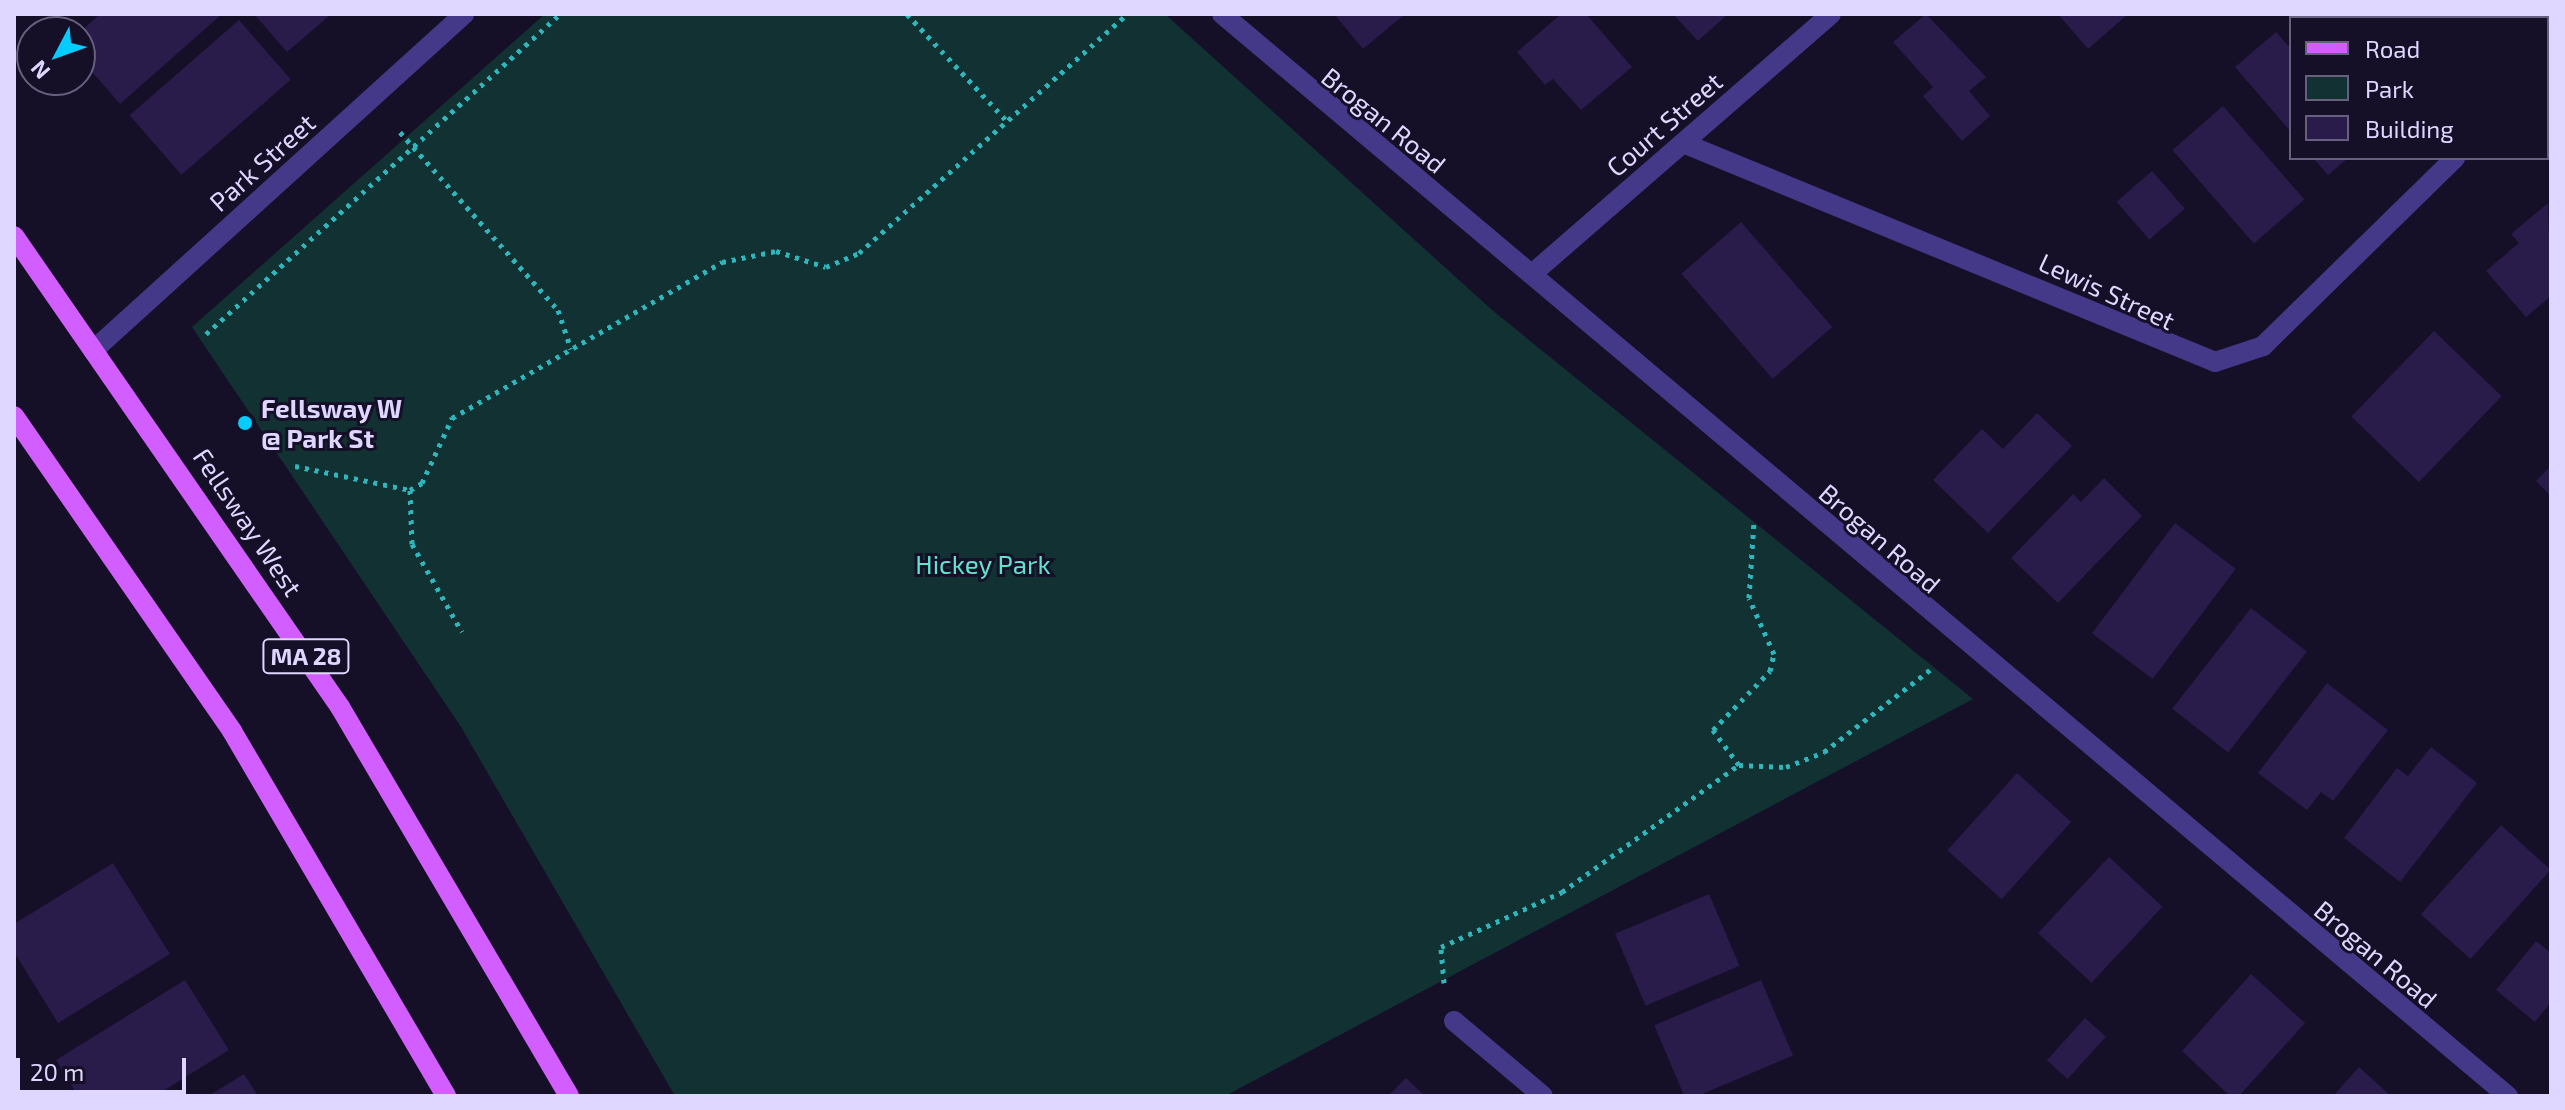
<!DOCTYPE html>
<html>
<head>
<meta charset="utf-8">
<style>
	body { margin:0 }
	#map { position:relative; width:2565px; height:1110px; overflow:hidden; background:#160f28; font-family:"Exo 2",sans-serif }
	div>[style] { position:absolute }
	.green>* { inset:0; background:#123133 }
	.building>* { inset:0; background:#291b4a; transform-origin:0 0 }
	.path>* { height:5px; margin-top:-2.5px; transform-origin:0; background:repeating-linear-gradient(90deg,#2db7bd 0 4px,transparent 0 10px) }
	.minor>* { height:20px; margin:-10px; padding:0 10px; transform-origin:10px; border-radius:10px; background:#443988 }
	.major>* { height:20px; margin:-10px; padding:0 10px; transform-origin:10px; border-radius:10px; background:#d35eff }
	.dots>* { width:22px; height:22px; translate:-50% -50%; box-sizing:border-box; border:4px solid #160f28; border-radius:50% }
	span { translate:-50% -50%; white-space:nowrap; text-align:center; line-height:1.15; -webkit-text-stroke:6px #160f28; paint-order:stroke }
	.shield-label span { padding:2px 6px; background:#160f28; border:2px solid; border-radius:6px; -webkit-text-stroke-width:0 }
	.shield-label { font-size:24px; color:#dfd7ff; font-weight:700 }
	.street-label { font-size:26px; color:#dfd7ff }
	.poi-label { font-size:26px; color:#dfd7ff; font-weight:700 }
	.left { translate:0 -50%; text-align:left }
	.park-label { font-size:26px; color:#5fe3cf }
	.frame { position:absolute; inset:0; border:16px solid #dfd7ff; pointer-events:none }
	.legend { position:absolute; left:2289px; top:16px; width:260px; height:144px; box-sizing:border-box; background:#160f28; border:2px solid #665f7e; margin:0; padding:10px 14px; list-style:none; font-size:24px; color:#dfd7ff }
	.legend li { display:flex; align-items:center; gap:16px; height:40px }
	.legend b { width:40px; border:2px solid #665f7e }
	.north { position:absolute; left:16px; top:16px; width:80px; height:80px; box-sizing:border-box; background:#160f28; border:2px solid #665f7e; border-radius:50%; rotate:229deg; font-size:22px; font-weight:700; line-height:32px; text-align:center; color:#dfd7ff }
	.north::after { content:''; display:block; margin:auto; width:28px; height:36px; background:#03cdff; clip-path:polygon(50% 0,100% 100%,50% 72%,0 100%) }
	.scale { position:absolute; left:16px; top:1058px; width:170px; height:36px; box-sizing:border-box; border:4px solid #dfd7ff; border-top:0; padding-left:10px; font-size:24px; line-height:28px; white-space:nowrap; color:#dfd7ff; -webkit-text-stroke:6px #160f28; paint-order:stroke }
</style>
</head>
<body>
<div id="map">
	<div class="green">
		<i style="clip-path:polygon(545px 14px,1165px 14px,1492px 310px,1973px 699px,1225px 1096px,675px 1096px,461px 727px,192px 327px)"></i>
	</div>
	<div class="building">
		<i style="clip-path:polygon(100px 14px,222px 14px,120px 104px,80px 58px,80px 32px)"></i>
		<i style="clip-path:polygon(254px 14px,327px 14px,329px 16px,287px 52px)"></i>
		<i style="clip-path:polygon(1334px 14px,1405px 14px,1363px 49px)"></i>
		<i style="clip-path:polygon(1561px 14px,1586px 14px,1632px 67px,1581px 110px,1553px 79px,1545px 85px,1517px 52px)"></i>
		<i style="clip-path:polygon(1673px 14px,1728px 14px,1698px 41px)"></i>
		<i style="clip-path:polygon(1926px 14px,1986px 77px,1969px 91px,1990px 116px,1962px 141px,1923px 96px,1933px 87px,1893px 42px)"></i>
		<i style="clip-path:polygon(2058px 14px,2128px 14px,2088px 49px)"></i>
		<i style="left:2328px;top:14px;width:99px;height:6px"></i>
		<i style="left:239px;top:20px;width:79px;height:145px;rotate:49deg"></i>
		<i style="clip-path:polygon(2276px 32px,2291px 49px,2291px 132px,2235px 67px)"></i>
		<i style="left:2223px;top:106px;width:124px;height:67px;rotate:49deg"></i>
		<i style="clip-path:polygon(2313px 158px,2348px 158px,2328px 175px)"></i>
		<i style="left:2152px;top:171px;width:50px;height:47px;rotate:49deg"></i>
		<i style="clip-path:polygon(2548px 203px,2551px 296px,2526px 317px,2486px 271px,2519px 243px,2511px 234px)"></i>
		<i style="left:1741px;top:222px;width:139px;height:79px;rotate:49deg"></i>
		<i style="left:2434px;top:331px;width:94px;height:119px;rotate:44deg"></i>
		<i style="clip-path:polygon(2037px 413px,2072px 446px,1988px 533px,1933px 480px,1982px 429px,2003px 449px)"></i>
		<i style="clip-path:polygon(2551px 466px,2551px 496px,2536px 481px)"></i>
		<i style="clip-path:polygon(2104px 478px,2142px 516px,2058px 603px,2011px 558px,2073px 494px,2081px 502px)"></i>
		<i style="left:2175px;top:523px;width:76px;height:138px;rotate:37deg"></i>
		<i style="left:2251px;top:608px;width:71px;height:128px;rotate:38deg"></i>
		<i style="clip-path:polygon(2327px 683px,2388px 730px,2333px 801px,2321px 792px,2307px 810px,2258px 773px)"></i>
		<i style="clip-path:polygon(2431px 747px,2477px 783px,2400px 882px,2344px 838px,2397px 768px,2408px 776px)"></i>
		<i style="left:2017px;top:773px;width:73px;height:104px;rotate:42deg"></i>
		<i style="left:2501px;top:825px;width:67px;height:120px;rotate:42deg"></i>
		<i style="left:2109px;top:857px;width:73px;height:104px;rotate:43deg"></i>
		<i style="clip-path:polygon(113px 863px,170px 954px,58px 1023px,14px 952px,14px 924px)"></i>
		<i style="left:1709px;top:894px;width:78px;height:102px;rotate:67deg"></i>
		<i style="clip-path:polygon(2536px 941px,2551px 953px,2551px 1002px,2535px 1022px,2496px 990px)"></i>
		<i style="clip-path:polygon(2251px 974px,2305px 1023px,2239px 1096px,2230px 1096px,2182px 1051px)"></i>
		<i style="clip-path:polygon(185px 980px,229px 1050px,155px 1096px,78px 1096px,56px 1060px)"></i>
		<i style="left:1761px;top:980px;width:82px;height:116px;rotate:67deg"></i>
		<i style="left:2085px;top:1018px;width:28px;height:57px;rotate:42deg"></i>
		<i style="clip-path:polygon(2359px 1067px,2391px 1096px,2333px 1096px)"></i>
		<i style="clip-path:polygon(244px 1074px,258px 1096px,208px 1096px)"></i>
		<i style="clip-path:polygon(1406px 1078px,1425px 1096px,1388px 1096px)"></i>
	</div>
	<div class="path">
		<i style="left:907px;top:14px;width:144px;rotate:47deg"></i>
		<i style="left:400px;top:132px;width:238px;rotate:48.4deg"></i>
		<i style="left:558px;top:310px;width:41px;rotate:71.6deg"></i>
		<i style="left:206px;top:334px;width:477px;rotate:-42.1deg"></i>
		<i style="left:295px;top:466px;width:117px;rotate:11.8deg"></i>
		<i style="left:410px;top:490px;width:14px;rotate:-30deg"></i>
		<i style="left:422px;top:483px;width:72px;rotate:-65.2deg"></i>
		<i style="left:452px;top:418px;width:312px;rotate:-30deg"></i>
		<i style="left:722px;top:262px;width:55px;rotate:-11.5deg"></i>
		<i style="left:776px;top:251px;width:52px;rotate:17.7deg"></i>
		<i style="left:826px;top:267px;width:36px;rotate:-23deg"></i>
		<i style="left:859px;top:253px;width:358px;rotate:-41.7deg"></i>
		<i style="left:410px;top:490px;width:54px;rotate:87.9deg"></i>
		<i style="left:412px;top:544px;width:101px;rotate:60.4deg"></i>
		<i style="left:1739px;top:765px;width:47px;rotate:2.4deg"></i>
		<i style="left:1786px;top:767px;width:41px;rotate:-21.5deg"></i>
		<i style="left:1824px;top:752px;width:135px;rotate:-37.8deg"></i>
		<i style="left:1444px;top:983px;width:36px;rotate:-95deg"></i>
		<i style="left:1441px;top:947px;width:133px;rotate:-24.4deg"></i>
		<i style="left:1562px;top:892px;width:218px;rotate:-35.7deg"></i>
		<i style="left:1739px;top:765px;width:44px;rotate:-126.6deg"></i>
		<i style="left:1713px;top:730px;width:82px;rotate:-46deg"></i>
		<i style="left:1770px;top:671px;width:17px;rotate:-77deg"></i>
		<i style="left:1774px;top:654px;width:61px;rotate:-114.1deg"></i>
		<i style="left:1749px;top:598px;width:77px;rotate:-86.3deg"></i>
	</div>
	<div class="minor">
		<i style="left:1222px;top:14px;width:1681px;rotate:40.08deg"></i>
		<i style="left:2547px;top:88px;width:4px;rotate:14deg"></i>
		<i style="left:1683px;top:143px;width:575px;rotate:22.37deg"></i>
		<i style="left:2215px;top:362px;width:51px;rotate:-18.4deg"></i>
		<i style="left:2263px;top:346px;width:269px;rotate:-44.4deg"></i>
		<i style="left:1532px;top:274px;width:396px;rotate:-41deg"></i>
		<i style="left:96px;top:348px;width:497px;rotate:-42.2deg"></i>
		<i style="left:1454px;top:1021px;width:116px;rotate:40.1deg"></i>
	</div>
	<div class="major">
		<i style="left:14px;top:236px;width:573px;rotate:55.31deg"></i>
		<i style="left:340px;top:707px;width:451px;rotate:59.5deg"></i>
		<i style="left:14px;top:416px;width:383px;rotate:55.3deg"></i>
		<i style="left:232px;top:731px;width:423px;rotate:59.6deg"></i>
	</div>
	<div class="dots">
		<i style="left:245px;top:423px;background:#03cdff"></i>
	</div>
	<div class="shield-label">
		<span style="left:306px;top:656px">MA 28</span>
	</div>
	<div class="street-label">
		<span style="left:1384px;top:120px;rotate:39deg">Brogan Road</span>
		<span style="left:1664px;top:124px;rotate:-41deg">Court Street</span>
		<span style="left:262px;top:162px;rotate:-42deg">Park Street</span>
		<span style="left:2107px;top:291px;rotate:25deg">Lewis Street</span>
		<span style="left:248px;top:522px;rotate:56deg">Fellsway West</span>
		<span style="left:1880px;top:538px;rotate:41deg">Brogan Road</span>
		<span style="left:2376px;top:954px;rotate:40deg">Brogan Road</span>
	</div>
	<div class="poi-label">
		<span class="left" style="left:261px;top:423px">Fellsway W<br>@ Park St</span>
	</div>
	<div class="park-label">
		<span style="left:983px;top:564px">Hickey Park</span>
	</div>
	<div class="frame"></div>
	<ul class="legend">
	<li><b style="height:10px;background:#d35eff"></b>Road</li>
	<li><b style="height:22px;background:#123133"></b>Park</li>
	<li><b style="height:22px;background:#291b4a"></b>Building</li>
	</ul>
	<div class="north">N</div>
	<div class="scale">20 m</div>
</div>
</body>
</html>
